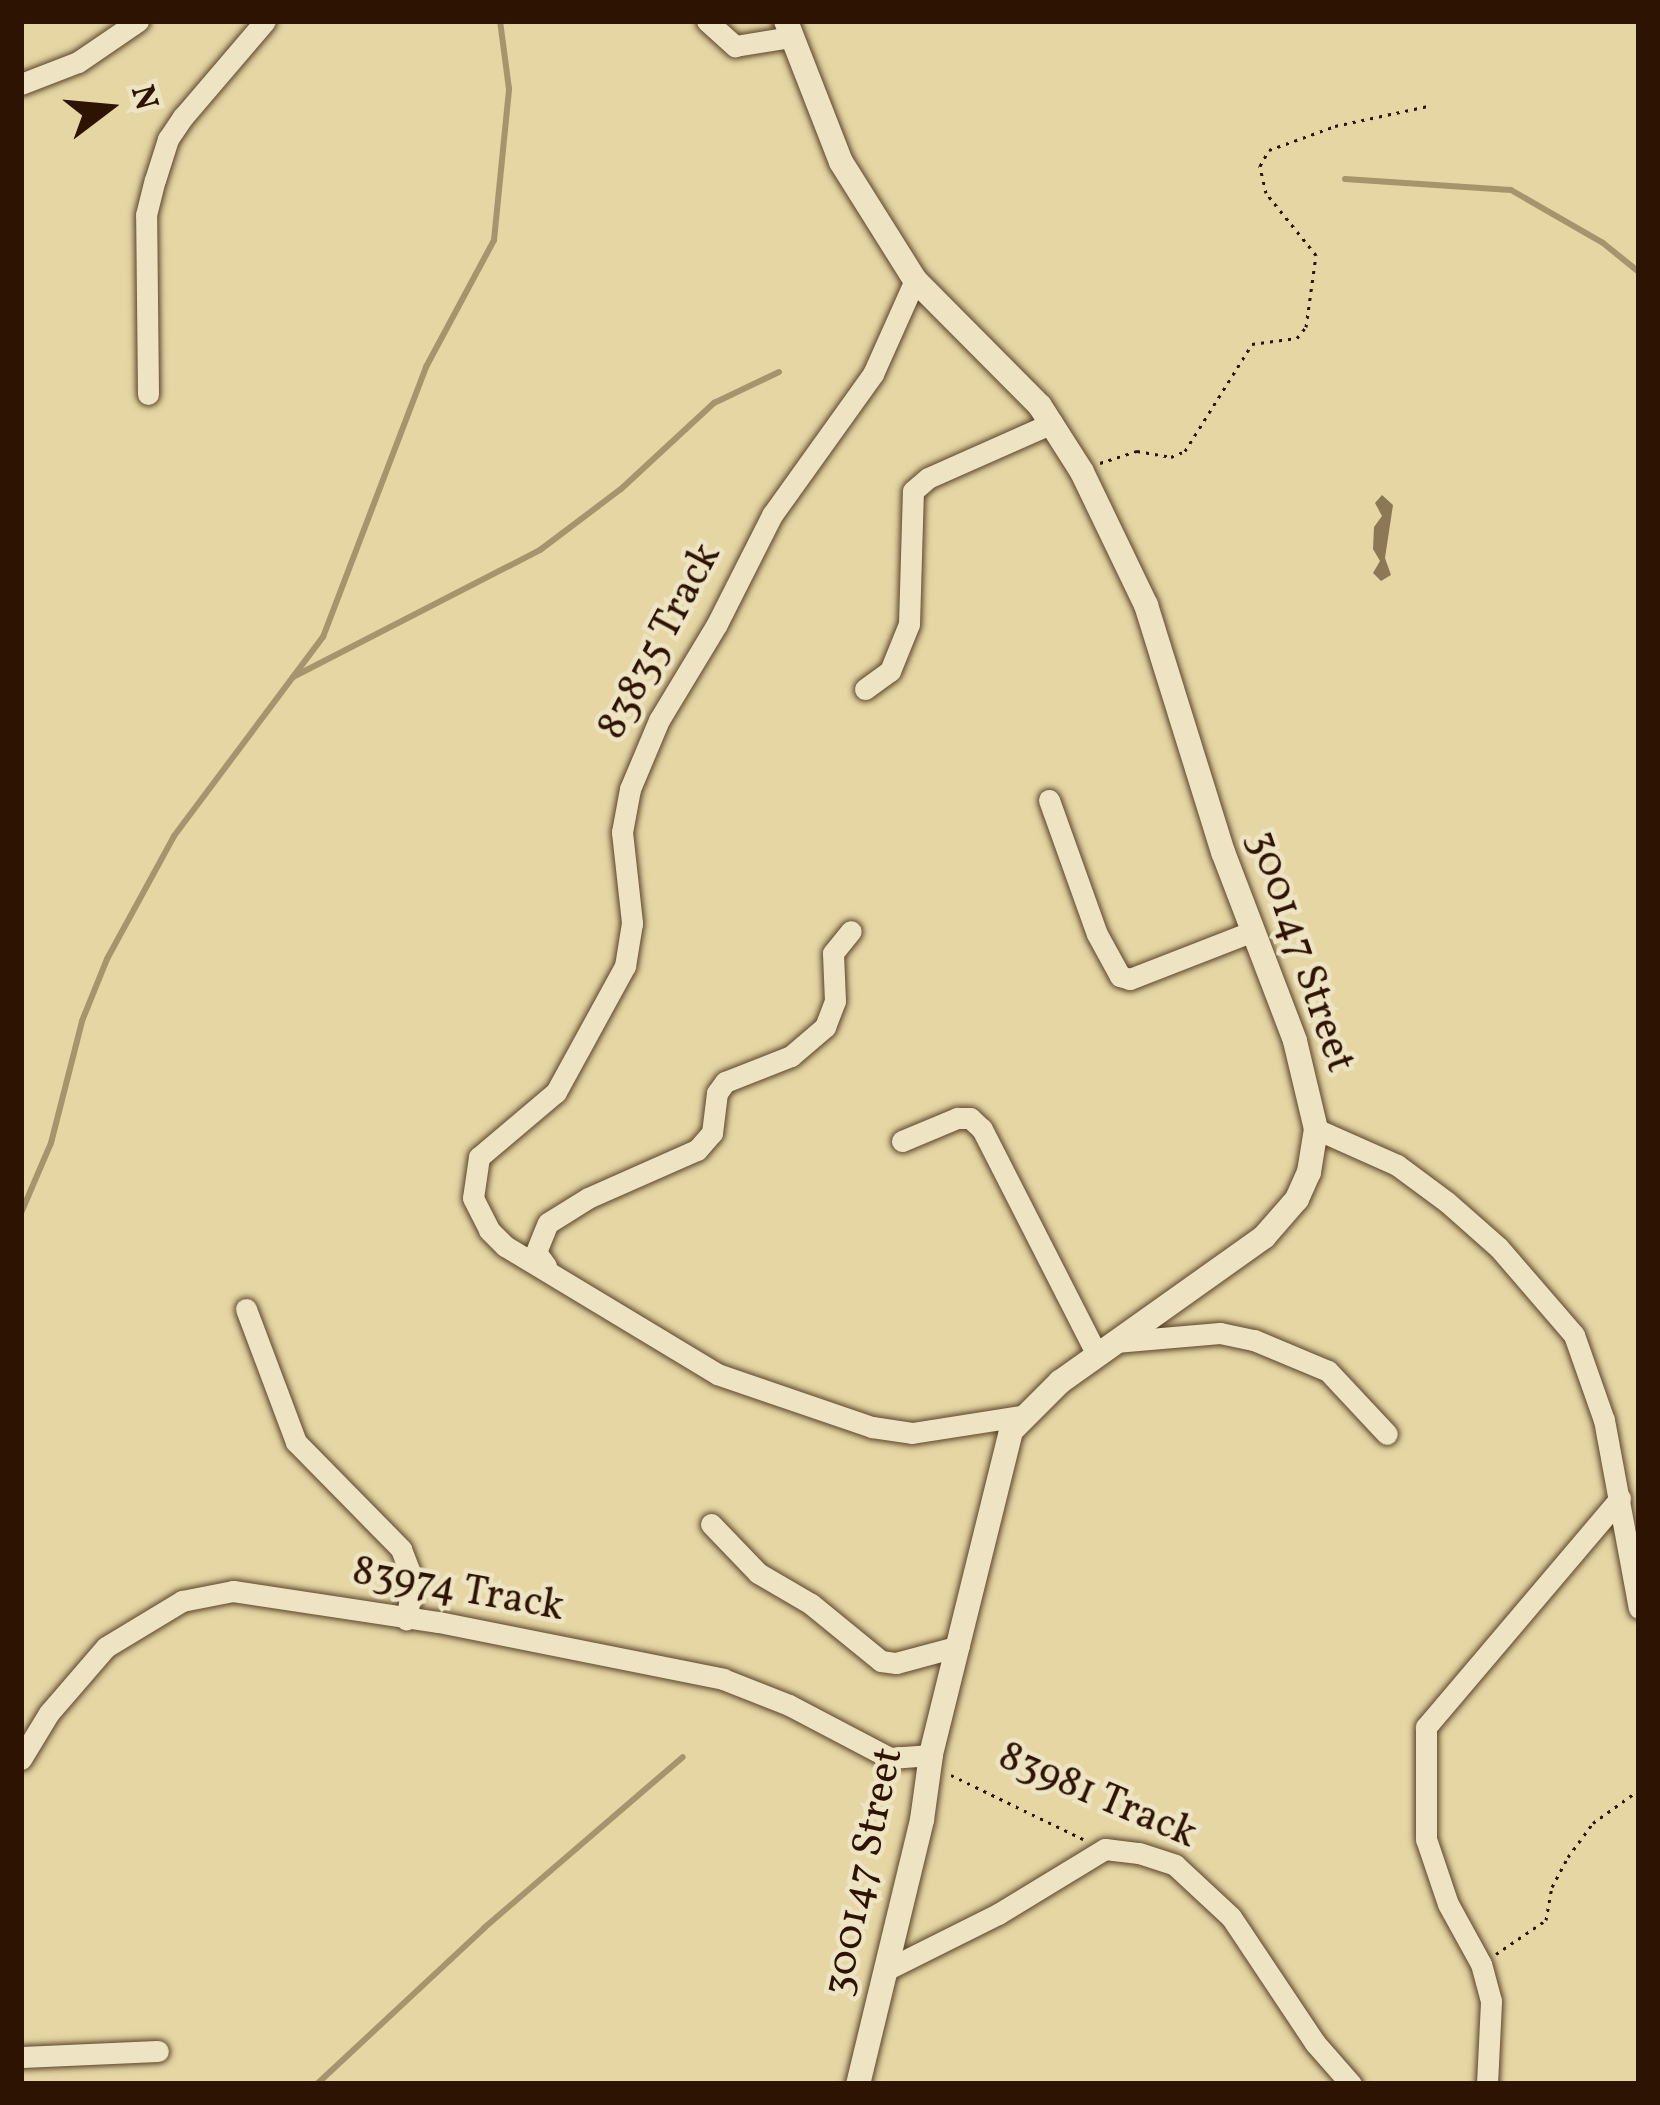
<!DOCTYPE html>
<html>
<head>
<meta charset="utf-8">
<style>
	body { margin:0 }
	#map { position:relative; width:1660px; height:2105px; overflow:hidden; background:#e5d6a4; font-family:Vollkorn,serif }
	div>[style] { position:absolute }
	.stream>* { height:6px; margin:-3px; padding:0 3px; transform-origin:3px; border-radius:3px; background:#a6946d }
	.building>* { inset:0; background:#8d7856 }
	.path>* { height:3px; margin-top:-1.5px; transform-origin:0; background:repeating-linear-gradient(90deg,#2d1301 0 3px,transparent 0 9px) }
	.roads { filter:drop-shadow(0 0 3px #5b442a) drop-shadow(0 0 3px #5b442a) }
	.minor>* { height:21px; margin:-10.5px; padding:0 10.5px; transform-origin:10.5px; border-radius:10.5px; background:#eee4c4 }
	.tertiary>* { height:24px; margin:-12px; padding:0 12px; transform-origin:12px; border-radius:12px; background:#eee4c4 }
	span { translate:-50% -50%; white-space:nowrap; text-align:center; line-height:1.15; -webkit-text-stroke:9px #eee4c4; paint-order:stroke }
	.street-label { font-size:42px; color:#2d1301 }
	.frame { position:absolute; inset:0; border:24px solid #2d1301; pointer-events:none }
	.north { position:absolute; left:48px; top:48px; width:120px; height:120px; -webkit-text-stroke:9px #eee4c4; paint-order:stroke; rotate:74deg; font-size:33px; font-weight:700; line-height:48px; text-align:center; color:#2d1301 }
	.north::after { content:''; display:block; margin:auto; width:42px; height:54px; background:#2d1301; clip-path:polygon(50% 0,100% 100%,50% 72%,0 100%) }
</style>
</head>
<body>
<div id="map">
	<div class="stream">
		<i style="left:1345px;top:179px;width:166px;rotate:3.8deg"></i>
		<i style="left:1511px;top:190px;width:106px;rotate:29.9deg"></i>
		<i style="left:1603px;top:243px;width:46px;rotate:38.9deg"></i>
		<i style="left:293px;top:677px;width:278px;rotate:-27.2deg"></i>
		<i style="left:540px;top:550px;width:101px;rotate:-37deg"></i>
		<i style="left:621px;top:489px;width:127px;rotate:-42.8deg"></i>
		<i style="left:714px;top:403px;width:72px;rotate:-25.5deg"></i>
		<i style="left:21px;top:1213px;width:76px;rotate:-66.8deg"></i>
		<i style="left:51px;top:1143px;width:126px;rotate:-75.7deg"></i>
		<i style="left:82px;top:1021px;width:67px;rotate:-68deg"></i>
		<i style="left:107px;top:959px;width:140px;rotate:-61.4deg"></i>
		<i style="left:174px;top:836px;width:249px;rotate:-53.2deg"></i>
		<i style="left:323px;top:637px;width:289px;rotate:-69.1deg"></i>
		<i style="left:426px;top:367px;width:144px;rotate:-61.8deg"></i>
		<i style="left:494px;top:240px;width:152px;rotate:-84.3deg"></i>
		<i style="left:509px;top:89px;width:69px;rotate:-97.5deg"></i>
		<i style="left:317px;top:2084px;width:229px;rotate:-43deg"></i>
		<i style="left:484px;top:1928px;width:262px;rotate:-40.7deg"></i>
	</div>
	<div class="building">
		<i style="clip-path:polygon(1382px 495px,1393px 505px,1385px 558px,1391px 575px,1381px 581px,1373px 573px,1380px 561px,1373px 549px,1374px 527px,1382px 516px,1375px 503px)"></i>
	</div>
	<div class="path">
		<i style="left:1100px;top:463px;width:39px;rotate:-18deg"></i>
		<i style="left:1137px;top:451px;width:35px;rotate:10deg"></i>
		<i style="left:1171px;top:457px;width:15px;rotate:-23deg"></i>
		<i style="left:1185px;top:451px;width:126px;rotate:-57.9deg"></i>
		<i style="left:1252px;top:344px;width:45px;rotate:-7.6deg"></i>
		<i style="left:1297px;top:338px;width:14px;rotate:-51deg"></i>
		<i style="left:1306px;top:327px;width:73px;rotate:-82.1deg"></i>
		<i style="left:1316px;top:255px;width:80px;rotate:-128.9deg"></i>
		<i style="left:1266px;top:193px;width:28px;rotate:-103deg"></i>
		<i style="left:1260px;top:166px;width:18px;rotate:-61deg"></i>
		<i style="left:1269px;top:150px;width:70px;rotate:-20deg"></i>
		<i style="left:1335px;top:126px;width:95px;rotate:-12.1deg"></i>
		<i style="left:951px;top:1775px;width:147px;rotate:25.9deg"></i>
		<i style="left:1496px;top:1954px;width:60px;rotate:-34.2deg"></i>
		<i style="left:1546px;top:1920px;width:34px;rotate:-80deg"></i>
		<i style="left:1552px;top:1887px;width:34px;rotate:-62deg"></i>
		<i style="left:1568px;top:1857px;width:42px;rotate:-53.7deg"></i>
		<i style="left:1593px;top:1823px;width:57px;rotate:-35.7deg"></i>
	</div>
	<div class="roads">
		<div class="minor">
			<i style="left:707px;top:21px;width:38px;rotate:42deg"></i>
			<i style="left:735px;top:46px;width:57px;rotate:-9.1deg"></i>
			<i style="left:21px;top:84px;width:61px;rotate:-21.1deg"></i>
			<i style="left:78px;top:62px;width:73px;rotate:-34.3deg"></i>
			<i style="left:915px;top:280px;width:103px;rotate:114.1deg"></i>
			<i style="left:873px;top:374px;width:173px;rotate:125.6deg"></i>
			<i style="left:772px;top:515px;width:122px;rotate:116.8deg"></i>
			<i style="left:717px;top:624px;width:112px;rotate:121.1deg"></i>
			<i style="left:659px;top:720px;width:75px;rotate:112.8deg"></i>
			<i style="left:630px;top:789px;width:44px;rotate:100.5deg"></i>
			<i style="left:622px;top:832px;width:92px;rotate:83.7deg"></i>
			<i style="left:632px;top:923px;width:44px;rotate:99.2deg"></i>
			<i style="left:625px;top:966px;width:144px;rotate:118.7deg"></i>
			<i style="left:556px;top:1092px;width:101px;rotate:139.8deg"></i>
			<i style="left:479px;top:1157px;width:41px;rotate:98.3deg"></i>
			<i style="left:473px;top:1198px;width:36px;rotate:63deg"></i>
			<i style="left:489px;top:1230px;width:23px;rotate:45deg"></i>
			<i style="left:505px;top:1246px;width:248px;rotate:31.1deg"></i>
			<i style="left:717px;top:1374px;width:164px;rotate:18.9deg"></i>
			<i style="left:872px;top:1427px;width:40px;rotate:8.5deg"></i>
			<i style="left:912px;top:1433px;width:109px;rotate:-8.9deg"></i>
			<i style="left:148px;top:394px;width:179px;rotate:-90.6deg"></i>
			<i style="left:146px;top:215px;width:36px;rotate:-76deg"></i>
			<i style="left:155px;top:180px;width:43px;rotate:-72.4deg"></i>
			<i style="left:168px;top:139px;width:27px;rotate:-56deg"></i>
			<i style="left:183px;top:117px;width:126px;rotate:-49.5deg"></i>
			<i style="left:865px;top:689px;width:31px;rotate:-36deg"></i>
			<i style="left:890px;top:671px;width:51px;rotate:-68deg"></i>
			<i style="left:909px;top:624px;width:133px;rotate:-88.3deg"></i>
			<i style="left:913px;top:491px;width:20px;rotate:-41deg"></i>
			<i style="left:928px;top:478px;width:136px;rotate:-23.9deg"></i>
			<i style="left:1049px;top:800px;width:142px;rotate:70.3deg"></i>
			<i style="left:1097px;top:934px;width:48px;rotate:61.3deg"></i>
			<i style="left:1120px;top:976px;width:10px;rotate:17deg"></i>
			<i style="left:1130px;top:979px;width:132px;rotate:-21.3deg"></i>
			<i style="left:1316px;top:1129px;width:89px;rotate:24deg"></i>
			<i style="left:1397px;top:1165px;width:62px;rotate:36.5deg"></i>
			<i style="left:1447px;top:1202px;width:69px;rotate:41.5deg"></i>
			<i style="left:1499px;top:1248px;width:115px;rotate:49.2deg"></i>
			<i style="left:1574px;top:1335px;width:90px;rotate:70.6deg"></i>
			<i style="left:1604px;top:1420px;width:191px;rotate:79.5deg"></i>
			<i style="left:902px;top:1141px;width:60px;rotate:-22.7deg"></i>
			<i style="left:957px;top:1118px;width:13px"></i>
			<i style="left:970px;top:1118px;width:16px;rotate:43deg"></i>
			<i style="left:982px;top:1129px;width:254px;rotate:63deg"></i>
			<i style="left:546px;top:1266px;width:17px;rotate:-126deg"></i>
			<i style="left:536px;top:1252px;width:31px;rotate:-68deg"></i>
			<i style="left:548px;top:1223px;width:47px;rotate:-32deg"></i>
			<i style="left:588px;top:1198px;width:119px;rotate:-23.8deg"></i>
			<i style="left:697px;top:1150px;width:23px;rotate:-49deg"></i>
			<i style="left:712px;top:1133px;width:40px;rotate:-82.9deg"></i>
			<i style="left:717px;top:1093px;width:14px;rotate:-54deg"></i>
			<i style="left:725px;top:1082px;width:71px;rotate:-21.5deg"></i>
			<i style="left:791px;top:1056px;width:45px;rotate:-40.5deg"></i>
			<i style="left:825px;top:1027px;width:28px;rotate:-69deg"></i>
			<i style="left:835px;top:1001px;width:48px;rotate:-92.4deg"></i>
			<i style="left:833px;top:953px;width:28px;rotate:-51deg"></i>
			<i style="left:246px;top:1309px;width:142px;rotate:69.4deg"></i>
			<i style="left:296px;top:1442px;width:150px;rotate:45.5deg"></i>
			<i style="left:401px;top:1549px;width:34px;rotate:69deg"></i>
			<i style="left:413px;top:1581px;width:39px;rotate:100deg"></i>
			<i style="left:1115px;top:1342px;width:105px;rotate:-4.9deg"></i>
			<i style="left:1220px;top:1333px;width:35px;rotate:12deg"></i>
			<i style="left:1254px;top:1340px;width:80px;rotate:22.7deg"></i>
			<i style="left:1328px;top:1371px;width:86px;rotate:46.9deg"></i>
			<i style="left:711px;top:1524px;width:68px;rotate:46.2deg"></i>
			<i style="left:758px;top:1573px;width:61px;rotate:30.3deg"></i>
			<i style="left:811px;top:1604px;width:90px;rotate:39.2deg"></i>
			<i style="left:881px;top:1661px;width:15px;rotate:8deg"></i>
			<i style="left:896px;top:1663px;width:65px;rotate:-15.1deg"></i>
			<i style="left:21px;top:1759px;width:54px;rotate:-58.7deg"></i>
			<i style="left:49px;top:1713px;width:87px;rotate:-49.2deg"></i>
			<i style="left:106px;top:1647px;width:89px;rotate:-31.2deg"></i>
			<i style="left:182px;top:1601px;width:52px;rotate:-11.1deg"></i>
			<i style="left:233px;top:1591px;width:208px;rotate:8.6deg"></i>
			<i style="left:439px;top:1622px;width:290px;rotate:11.3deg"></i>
			<i style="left:723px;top:1679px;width:71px;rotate:21.5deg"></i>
			<i style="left:789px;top:1705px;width:114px;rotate:27.7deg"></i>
			<i style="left:890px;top:1758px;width:41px;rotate:-4.2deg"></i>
			<i style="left:886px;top:1970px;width:125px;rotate:-26.6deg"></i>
			<i style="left:998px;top:1914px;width:125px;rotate:-31.3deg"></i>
			<i style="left:1105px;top:1849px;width:34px;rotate:7deg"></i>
			<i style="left:1139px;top:1853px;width:38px;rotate:18deg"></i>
			<i style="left:1175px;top:1865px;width:76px;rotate:42.9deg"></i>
			<i style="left:1231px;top:1917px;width:151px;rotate:56.3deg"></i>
			<i style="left:1315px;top:2043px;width:55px;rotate:48.7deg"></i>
			<i style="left:21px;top:2057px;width:137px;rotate:-2.5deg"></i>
			<i style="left:1487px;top:2084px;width:83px;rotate:-87.2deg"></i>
			<i style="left:1491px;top:2001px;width:38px;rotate:-105deg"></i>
			<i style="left:1481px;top:1964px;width:68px;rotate:-118.8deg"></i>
			<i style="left:1448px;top:1904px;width:69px;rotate:-108.7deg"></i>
			<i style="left:1426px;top:1839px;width:112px;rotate:-90deg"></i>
			<i style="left:1426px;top:1727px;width:300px;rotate:-49.7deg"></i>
		</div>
		<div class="tertiary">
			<i style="left:786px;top:21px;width:151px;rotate:68.7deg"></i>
			<i style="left:841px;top:162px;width:139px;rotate:57.9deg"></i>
			<i style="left:915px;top:280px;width:177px;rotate:45.2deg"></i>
			<i style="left:1040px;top:406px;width:78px;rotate:57.5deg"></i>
			<i style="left:1082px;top:472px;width:148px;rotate:64.3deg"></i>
			<i style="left:1146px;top:605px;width:259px;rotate:72.7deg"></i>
			<i style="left:1223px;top:852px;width:202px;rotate:69.1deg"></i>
			<i style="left:1295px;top:1041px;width:90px;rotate:76.6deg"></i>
			<i style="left:1316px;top:1129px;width:44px;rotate:99.2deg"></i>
			<i style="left:1309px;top:1172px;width:30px;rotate:114deg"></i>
			<i style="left:1297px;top:1199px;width:50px;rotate:131deg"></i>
			<i style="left:1264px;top:1237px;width:250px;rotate:144.6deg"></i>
			<i style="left:1060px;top:1382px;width:69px;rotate:135deg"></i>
			<i style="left:1011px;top:1431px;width:334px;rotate:103.9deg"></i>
			<i style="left:931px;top:1755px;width:66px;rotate:97.9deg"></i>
			<i style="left:922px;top:1820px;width:272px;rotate:103.6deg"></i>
		</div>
	</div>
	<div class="street-label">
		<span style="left:661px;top:642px;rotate:-62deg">83835 Track</span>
		<span style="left:1299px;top:952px;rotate:71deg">300147 Street</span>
		<span style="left:458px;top:1591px;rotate:10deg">83974 Track</span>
		<span style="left:1097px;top:1797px;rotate:23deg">83981 Track</span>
		<span style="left:865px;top:1872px;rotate:-78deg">300147 Street</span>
	</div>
	<div class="frame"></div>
	<div class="north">N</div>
</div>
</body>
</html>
